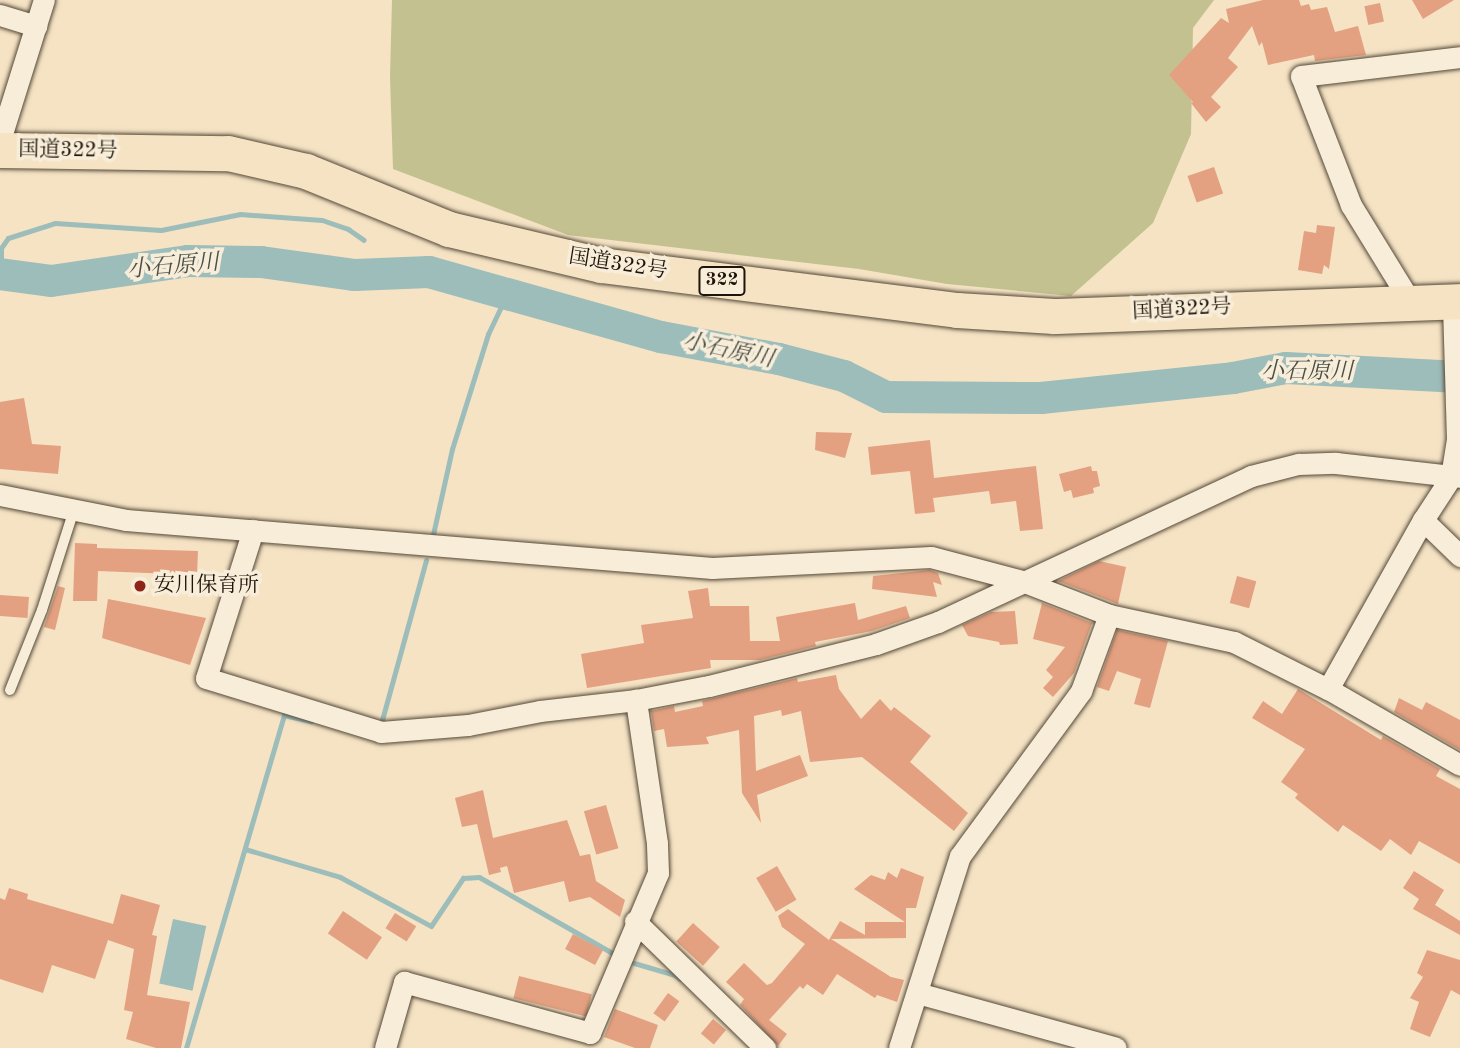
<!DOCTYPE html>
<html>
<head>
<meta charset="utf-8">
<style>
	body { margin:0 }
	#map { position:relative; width:1460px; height:1048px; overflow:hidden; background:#f5e3c4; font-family:"Old Standard TT","Noto Serif JP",serif }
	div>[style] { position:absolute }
	.green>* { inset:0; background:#c3c18f }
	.water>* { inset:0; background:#9dbdba; transform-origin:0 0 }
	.stream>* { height:5px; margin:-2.5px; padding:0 2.5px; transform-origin:2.5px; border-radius:2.5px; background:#9dbdba }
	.river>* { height:32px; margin:-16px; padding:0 16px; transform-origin:16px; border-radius:16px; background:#9dbdba }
	.building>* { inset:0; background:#e4a181; transform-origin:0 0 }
	.roads { filter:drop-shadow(0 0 2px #544838) drop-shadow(0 0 2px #544838) }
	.service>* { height:10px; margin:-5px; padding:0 5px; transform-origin:5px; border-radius:5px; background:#f8edd9 }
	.minor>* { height:21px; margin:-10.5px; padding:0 10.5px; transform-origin:10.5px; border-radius:10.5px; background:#f8edd9 }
	.trunk>* { height:35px; margin:-17.5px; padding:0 17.5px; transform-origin:17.5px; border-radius:17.5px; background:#f5e3c4 }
	.dots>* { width:19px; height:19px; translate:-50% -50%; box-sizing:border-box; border:4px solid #f8edd9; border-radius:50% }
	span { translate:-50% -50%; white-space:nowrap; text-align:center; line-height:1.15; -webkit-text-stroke:7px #f8edd9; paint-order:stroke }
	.shield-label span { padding:2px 5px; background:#f8edd9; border:2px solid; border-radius:5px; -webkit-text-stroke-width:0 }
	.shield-label { font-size:19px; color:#1e150a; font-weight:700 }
	.street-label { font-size:21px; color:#1e150a }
	.poi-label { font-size:21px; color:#1e150a }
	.left { translate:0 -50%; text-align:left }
	.water-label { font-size:23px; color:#4a5048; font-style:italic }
</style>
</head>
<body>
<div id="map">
	<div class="green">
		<i style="clip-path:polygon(392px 0,1214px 0,1193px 28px,1191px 134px,1153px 223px,1071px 296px,947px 284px,859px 269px,568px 235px,393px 169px,390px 77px)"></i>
	</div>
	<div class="water">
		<i style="left:173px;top:919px;width:34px;height:66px;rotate:12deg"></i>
	</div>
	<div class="stream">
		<i style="left:1px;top:275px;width:27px;rotate:-90deg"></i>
		<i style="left:1px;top:248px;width:12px;rotate:-55deg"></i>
		<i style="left:8px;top:238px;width:49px;rotate:-17.7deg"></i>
		<i style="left:55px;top:223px;width:106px;rotate:3.8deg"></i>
		<i style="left:161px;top:230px;width:81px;rotate:-11.4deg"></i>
		<i style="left:240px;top:214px;width:82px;rotate:4.2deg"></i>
		<i style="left:322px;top:220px;width:28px;rotate:19deg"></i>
		<i style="left:348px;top:229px;width:19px;rotate:35deg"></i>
		<i style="left:432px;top:539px;width:92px;rotate:-77.5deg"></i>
		<i style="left:452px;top:449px;width:121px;rotate:-72.6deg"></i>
		<i style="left:488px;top:334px;width:47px;rotate:-64.5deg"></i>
		<i style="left:382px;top:720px;width:166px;rotate:-74.6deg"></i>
		<i style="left:245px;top:849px;width:99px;rotate:16.4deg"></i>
		<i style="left:340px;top:877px;width:103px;rotate:28.3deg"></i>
		<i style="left:431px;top:926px;width:58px;rotate:-56.3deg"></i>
		<i style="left:463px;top:878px;width:16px;rotate:-4deg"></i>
		<i style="left:479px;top:877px;width:155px;rotate:29.7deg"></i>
		<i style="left:634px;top:963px;width:43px;rotate:16.3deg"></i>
		<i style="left:675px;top:975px;width:6px;rotate:39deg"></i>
		<i style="left:186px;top:1048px;width:347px;rotate:-73.6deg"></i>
		<i style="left:284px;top:715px;width:28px;rotate:13deg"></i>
	</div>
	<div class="river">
		<i style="left:0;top:274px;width:51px;rotate:7.8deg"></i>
		<i style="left:51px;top:281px;width:138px;rotate:-8.3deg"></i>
		<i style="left:188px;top:261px;width:73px;rotate:0.8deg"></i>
		<i style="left:261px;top:262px;width:95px;rotate:7.9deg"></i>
		<i style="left:355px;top:275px;width:74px;rotate:-2.3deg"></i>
		<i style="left:429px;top:272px;width:241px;rotate:15.7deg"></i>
		<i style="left:661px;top:337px;width:120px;rotate:10.6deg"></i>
		<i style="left:779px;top:359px;width:67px;rotate:14.7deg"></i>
		<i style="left:844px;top:376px;width:47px;rotate:26.6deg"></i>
		<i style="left:886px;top:397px;width:155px;rotate:0.4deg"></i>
		<i style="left:1041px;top:398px;width:193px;rotate:-5.9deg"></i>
		<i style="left:1233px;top:378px;width:54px;rotate:-10.7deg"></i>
		<i style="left:1286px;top:368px;width:174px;rotate:3deg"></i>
	</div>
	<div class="building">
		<i style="clip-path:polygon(1263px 0,1299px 0,1301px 6px,1309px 4px,1311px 10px,1327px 7px,1335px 32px,1358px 26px,1366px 55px,1315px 61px,1314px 55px,1268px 65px,1262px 42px,1259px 46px,1252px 26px,1228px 58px,1238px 67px,1211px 97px,1221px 107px,1206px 122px,1191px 103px,1193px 102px,1169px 75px,1221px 18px,1229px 23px,1226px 9px)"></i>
		<i style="clip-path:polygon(1412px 0,1454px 0,1423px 19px)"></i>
		<i style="left:1380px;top:3px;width:19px;height:16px;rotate:78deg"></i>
		<i style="left:1214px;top:167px;width:28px;height:28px;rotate:71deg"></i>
		<i style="clip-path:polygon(1317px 225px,1335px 227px,1329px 269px,1324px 265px,1322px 274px,1298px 270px,1304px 231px,1316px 233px)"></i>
		<i style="clip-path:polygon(24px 398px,32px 444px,61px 446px,58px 474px,0 469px,0 402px)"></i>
		<i style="clip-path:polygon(816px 432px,852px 433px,845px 458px,815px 450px)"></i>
		<i style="clip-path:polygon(930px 440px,934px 478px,1036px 466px,1043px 529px,1020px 531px,1016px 501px,991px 504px,989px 491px,933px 498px,935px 512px,915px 514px,910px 471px,871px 475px,868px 447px)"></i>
		<i style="clip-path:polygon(1091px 466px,1092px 471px,1097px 471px,1100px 486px,1093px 488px,1094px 493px,1073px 498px,1071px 490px,1064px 492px,1059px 474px)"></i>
		<i style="clip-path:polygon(75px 543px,97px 544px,97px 548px,198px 551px,197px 575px,98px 571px,97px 601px,73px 601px)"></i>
		<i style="clip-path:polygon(1099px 561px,1126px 567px,1118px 604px,1058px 581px)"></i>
		<i style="clip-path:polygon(930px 570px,938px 573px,942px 585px,933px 582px,937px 597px,872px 589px,873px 576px)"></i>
		<i style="left:1237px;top:576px;width:20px;height:28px;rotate:15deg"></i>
		<i style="clip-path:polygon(58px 586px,65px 588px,55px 630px,44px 627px)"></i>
		<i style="clip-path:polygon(708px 588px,710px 606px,749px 606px,750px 641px,780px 641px,776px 617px,855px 603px,858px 620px,906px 606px,910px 618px,872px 631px,815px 642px,816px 646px,760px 660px,710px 660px,711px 668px,587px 688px,581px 654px,644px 643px,641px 625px,693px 618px,688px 591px)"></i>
		<i style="left:0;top:595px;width:29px;height:21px;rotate:4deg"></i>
		<i style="clip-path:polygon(108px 599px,206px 618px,190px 665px,102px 638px)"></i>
		<i style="clip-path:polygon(1042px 603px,1092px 623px,1074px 673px,1053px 697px,1043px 688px,1053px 677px,1046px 670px,1065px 647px,1033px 639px)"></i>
		<i style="clip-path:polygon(1015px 611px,1018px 644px,1000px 645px,999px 642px,968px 636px,962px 625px,991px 612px)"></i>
		<i style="clip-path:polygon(1117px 630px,1168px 641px,1150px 708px,1134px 704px,1141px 679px,1117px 671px,1109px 691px,1097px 687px)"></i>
		<i style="clip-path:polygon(836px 675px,839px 689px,861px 719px,880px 699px,891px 711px,894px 707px,931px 736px,910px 762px,968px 813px,954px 831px,862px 757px,810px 762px,801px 711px,782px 716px,781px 710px,754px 716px,756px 771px,800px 755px,808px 776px,757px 795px,761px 823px,742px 793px,739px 730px,706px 737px,709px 744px,667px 747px,664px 729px,654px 731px,651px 711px,674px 706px,675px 712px,703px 706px,702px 701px,793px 679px,797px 678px,798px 682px)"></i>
		<i style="clip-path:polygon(1298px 689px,1381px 740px,1383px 736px,1440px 769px,1436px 776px,1460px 789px,1460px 864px,1419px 841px,1411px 855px,1390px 839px,1381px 851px,1343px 825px,1338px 832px,1295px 798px,1298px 794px,1281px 782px,1305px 749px,1252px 718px,1263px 701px,1282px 714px)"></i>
		<i style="clip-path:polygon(1399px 698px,1422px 710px,1426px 702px,1460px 720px,1460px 750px,1394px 712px)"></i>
		<i style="clip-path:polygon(483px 790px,493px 838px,567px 820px,580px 856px,590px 854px,596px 881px,625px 900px,620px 917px,590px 897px,569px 902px,564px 881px,514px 893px,507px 866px,500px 868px,501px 872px,489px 875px,477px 824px,462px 827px,455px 798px)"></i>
		<i style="left:606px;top:805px;width:45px;height:23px;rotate:74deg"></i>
		<i style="left:777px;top:866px;width:39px;height:24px;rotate:60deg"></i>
		<i style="clip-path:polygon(901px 868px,924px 877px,916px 908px,906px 908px,906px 938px,831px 939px,891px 977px,904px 980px,897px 1002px,877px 995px,875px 998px,837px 974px,823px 995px,807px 984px,803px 989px,800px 986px,769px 1020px,787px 1034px,778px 1046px,740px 1005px,744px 999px,726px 982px,744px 963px,767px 985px,772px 983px,805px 944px,782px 927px,778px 916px,788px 909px,829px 940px,840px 921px,865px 935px,865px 922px,905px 922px,854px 889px,871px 875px,885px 880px,888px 872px,897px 878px)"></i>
		<i style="clip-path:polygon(1414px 871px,1444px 890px,1435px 905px,1460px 921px,1460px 935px,1413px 909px,1419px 899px,1403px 888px)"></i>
		<i style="clip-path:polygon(9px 888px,28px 894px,27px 899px,113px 924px,121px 894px,160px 905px,152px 935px,157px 936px,147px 995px,190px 1002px,181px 1048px,156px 1048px,126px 1039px,133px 1012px,124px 1010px,134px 949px,108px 940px,95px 979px,52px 965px,43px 993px,0 979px,0 898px,5px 900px)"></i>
		<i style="left:343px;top:911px;width:47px;height:27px;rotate:34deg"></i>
		<i style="left:395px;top:913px;width:25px;height:18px;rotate:32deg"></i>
		<i style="left:693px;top:923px;width:36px;height:25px;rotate:42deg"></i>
		<i style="left:573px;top:934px;width:34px;height:17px;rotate:28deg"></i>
		<i style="clip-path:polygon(1427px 950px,1460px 960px,1460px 995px,1451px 990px,1430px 1037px,1410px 1029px,1419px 1002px,1410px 998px,1423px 977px,1417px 973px)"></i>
		<i style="left:519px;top:976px;width:75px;height:23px;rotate:14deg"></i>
		<i style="left:668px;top:993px;width:14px;height:25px;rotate:36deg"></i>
		<i style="clip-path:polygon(615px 1009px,658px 1025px,650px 1048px,635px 1048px,604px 1037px)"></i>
		<i style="left:713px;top:1019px;width:17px;height:19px;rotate:40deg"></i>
	</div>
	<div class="roads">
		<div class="service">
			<i style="left:10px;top:690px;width:86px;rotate:-68.2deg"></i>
			<i style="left:42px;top:610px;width:105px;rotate:-72.3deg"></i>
		</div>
		<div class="minor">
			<i style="left:0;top:15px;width:38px;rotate:17deg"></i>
			<i style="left:0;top:140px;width:147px;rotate:-72.6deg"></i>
			<i style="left:1410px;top:301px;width:113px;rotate:-121.6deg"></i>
			<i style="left:1351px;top:205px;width:138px;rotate:-111.2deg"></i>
			<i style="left:1301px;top:76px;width:160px;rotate:-6.8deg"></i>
			<i style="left:0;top:495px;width:128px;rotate:11.2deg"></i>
			<i style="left:126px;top:520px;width:588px;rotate:4.68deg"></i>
			<i style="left:712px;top:568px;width:219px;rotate:-2.9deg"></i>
			<i style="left:931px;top:557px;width:94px;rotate:14.8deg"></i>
			<i style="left:1022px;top:581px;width:93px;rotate:21.3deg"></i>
			<i style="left:1109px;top:615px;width:128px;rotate:12.2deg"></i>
			<i style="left:1234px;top:642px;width:105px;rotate:26.6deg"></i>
			<i style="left:1328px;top:689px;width:152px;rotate:29.9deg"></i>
			<i style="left:1423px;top:520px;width:52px;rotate:44.2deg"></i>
			<i style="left:253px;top:530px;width:155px;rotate:107.6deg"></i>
			<i style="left:206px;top:678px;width:183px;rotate:17.1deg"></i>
			<i style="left:381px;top:732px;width:87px;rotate:-4.6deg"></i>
			<i style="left:468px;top:725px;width:73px;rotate:-11deg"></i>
			<i style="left:540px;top:711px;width:97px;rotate:-6.5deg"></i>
			<i style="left:636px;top:700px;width:74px;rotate:-10.9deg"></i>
			<i style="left:709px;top:686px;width:172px;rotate:-14.1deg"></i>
			<i style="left:876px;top:644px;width:66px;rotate:-19.5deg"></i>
			<i style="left:938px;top:622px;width:345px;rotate:-25deg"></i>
			<i style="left:1251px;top:476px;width:49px;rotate:-14.3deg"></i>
			<i style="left:1298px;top:464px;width:38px;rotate:-2deg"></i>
			<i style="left:1336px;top:463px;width:125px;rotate:6.4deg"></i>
			<i style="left:1328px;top:689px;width:194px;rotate:-60.7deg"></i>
			<i style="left:1423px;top:520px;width:51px;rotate:-56.9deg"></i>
			<i style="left:1451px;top:477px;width:38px;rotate:-81deg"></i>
			<i style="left:1457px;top:439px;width:138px;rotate:-91.7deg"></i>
			<i style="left:635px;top:921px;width:182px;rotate:44.3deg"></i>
			<i style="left:917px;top:993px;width:206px;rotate:15.4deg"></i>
			<i style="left:385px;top:1048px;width:69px;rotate:-73.9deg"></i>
			<i style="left:404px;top:982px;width:193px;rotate:15.3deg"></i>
			<i style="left:590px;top:1033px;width:174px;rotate:-67deg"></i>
			<i style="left:658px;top:873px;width:30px;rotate:-92deg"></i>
			<i style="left:657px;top:843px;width:145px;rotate:-98.4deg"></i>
			<i style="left:899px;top:1048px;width:201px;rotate:-72.4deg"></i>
			<i style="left:960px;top:856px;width:205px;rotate:-53.7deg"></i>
			<i style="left:1081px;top:691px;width:81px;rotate:-69.8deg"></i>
		</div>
		<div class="trunk">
			<i style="left:0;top:150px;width:228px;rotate:0.8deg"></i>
			<i style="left:228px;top:153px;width:80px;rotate:13deg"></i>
			<i style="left:306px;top:171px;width:154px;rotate:22.1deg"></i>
			<i style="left:449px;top:229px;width:156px;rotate:13.3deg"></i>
			<i style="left:601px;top:265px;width:359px;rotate:7.2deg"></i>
			<i style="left:957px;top:310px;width:97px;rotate:3.5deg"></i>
			<i style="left:1054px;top:316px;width:406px;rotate:-2.1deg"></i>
		</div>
	</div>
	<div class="dots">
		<i style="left:140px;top:586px;background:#8f2418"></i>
	</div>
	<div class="shield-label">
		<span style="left:722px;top:281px">322</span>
	</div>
	<div class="street-label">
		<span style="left:68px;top:151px;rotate:1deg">国道322号</span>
		<span style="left:618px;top:265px;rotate:9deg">国道322号</span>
		<span style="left:1182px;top:310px;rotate:-3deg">国道322号</span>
	</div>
	<div class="poi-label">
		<span class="left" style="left:154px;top:586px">安川保育所</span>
	</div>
	<div class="water-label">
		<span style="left:173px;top:267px;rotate:-5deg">小石原川</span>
		<span style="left:728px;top:351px;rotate:12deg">小石原川</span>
		<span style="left:1307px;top:372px">小石原川</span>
	</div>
</div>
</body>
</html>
